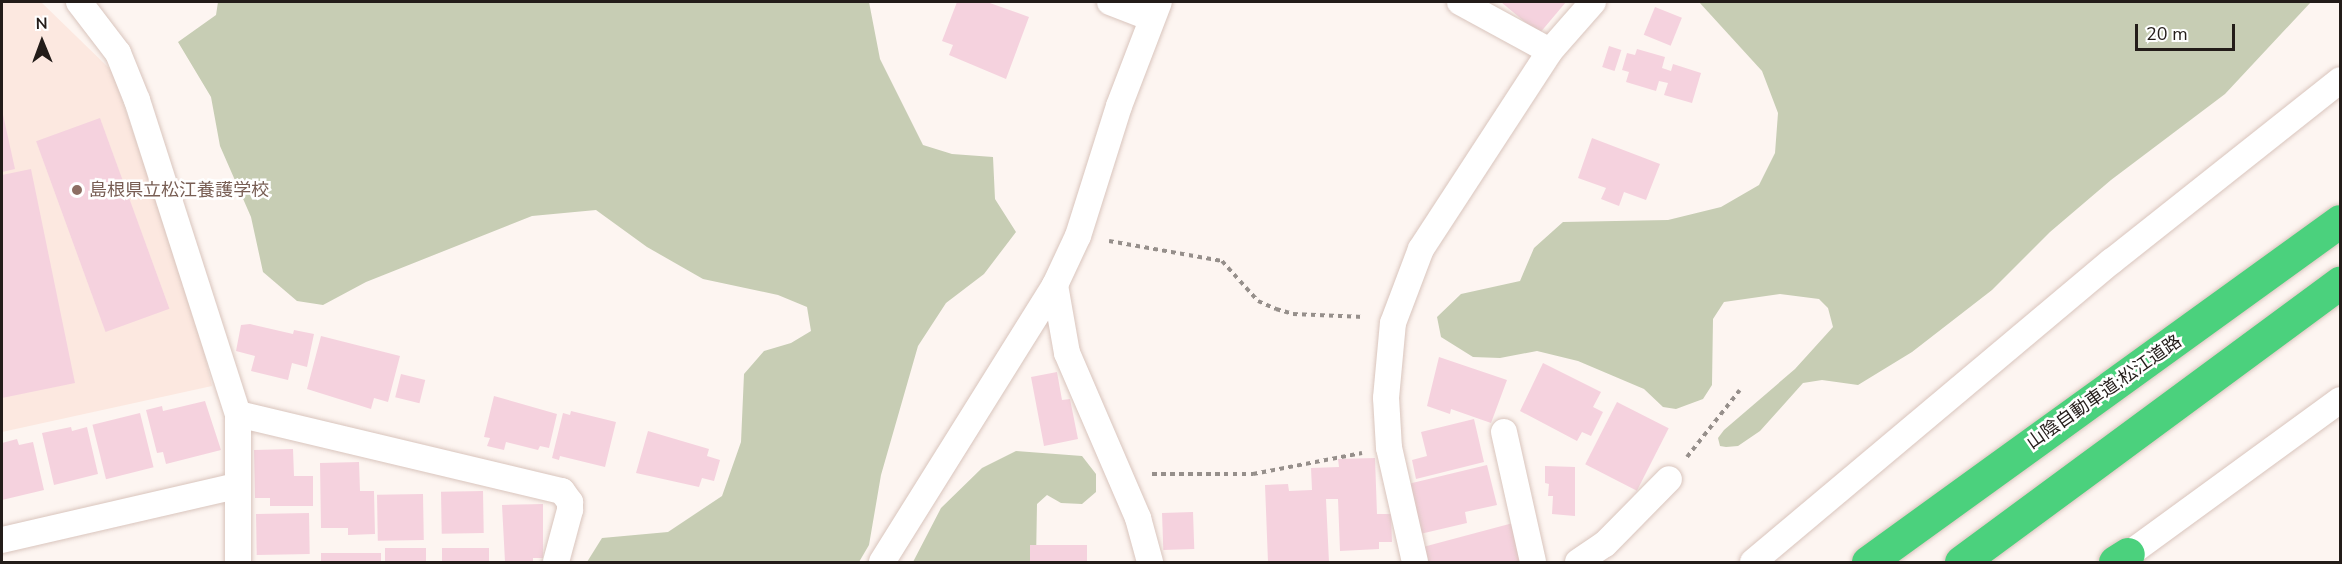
<!DOCTYPE html>
<html>
<head>
<meta charset="utf-8">
<style>
	body { margin:0 }
	#map { position:relative; width:2342px; height:564px; overflow:hidden; background:#fdf5f1; font-family:"Nunito Sans","Noto Sans JP",sans-serif }
	div>[style] { position:absolute }
	.education>* { inset:0; background:#fce8e0 }
	.green>* { inset:0; background:#c7cdb4 }
	.building>* { inset:0; background:#f5d2de; transform-origin:0 0 }
	.path>* { height:4px; margin-top:-2px; transform-origin:0; background:repeating-linear-gradient(90deg,#968f8b 0 4.5px,transparent 0 9px) }
	.roads { filter:drop-shadow(0 0 2px #d9c5bd) drop-shadow(0 0 2px #d9c5bd) }
	.minor>* { height:26px; margin:-13px; padding:0 13px; transform-origin:13px; border-radius:13px; background:#fff }
	.motorway>* { height:33px; margin:-16.5px; padding:0 16.5px; transform-origin:16.5px; border-radius:16.5px; background:#4bd17d }
	.dots>* { width:16px; height:16px; translate:-50% -50%; box-sizing:border-box; border:3px solid #fff; border-radius:50% }
	span { translate:-50% -50%; white-space:nowrap; text-align:center; line-height:1.15; -webkit-text-stroke:5px #fff; paint-order:stroke }
	.education-label { font-size:18px; color:#785e54 }
	.left { translate:0 -50%; text-align:left }
	.street-label { font-size:18px; color:#231c19 }
	.frame { position:absolute; inset:0; border:3px solid #231c19; pointer-events:none }
	.north { position:absolute; left:12px; top:12px; width:60px; height:60px; -webkit-text-stroke:4px #fff; paint-order:stroke; rotate:359deg; font-size:16px; font-weight:700; line-height:24px; text-align:center; color:#231c19 }
	.north::after { content:''; display:block; margin:auto; width:21px; height:27px; background:#231c19; clip-path:polygon(50% 0,100% 100%,50% 72%,0 100%) }
	.scale { position:absolute; left:2135px; top:24px; width:100px; height:27px; box-sizing:border-box; border:3px solid #231c19; border-top:0; padding-left:8px; font-size:18px; line-height:21px; white-space:nowrap; color:#231c19; -webkit-text-stroke:4px #fff; paint-order:stroke }
</style>
</head>
<body>
<div id="map">
	<div class="education">
		<i style="clip-path:polygon(2px 2px,41px 2px,112px 71px,194px 309px,212px 386px,2px 432px)"></i>
	</div>
	<div class="green">
		<i style="clip-path:polygon(218px 2px,869px 2px,880px 59px,923px 145px,952px 154px,993px 157px,995px 199px,1016px 232px,984px 274px,946px 303px,918px 346px,881px 475px,869px 545px,859px 562px,587px 562px,602px 538px,668px 532px,722px 496px,741px 442px,744px 374px,764px 351px,791px 343px,811px 331px,807px 307px,778px 295px,703px 279px,647px 247px,596px 210px,532px 216px,366px 282px,323px 305px,297px 301px,263px 272px,251px 217px,220px 146px,211px 97px,178px 42px,216px 15px)"></i>
		<i style="clip-path:polygon(1699px 2px,2311px 2px,2225px 94px,2111px 180px,2050px 232px,1992px 290px,1912px 352px,1858px 385px,1822px 380px,1803px 383px,1760px 431px,1738px 446px,1726px 447px,1720px 446px,1718px 438px,1724px 430px,1795px 369px,1833px 327px,1828px 308px,1819px 299px,1780px 294px,1724px 302px,1713px 319px,1712px 385px,1703px 399px,1676px 409px,1663px 407px,1644px 389px,1578px 361px,1537px 351px,1500px 358px,1473px 357px,1441px 337px,1437px 317px,1461px 294px,1520px 281px,1534px 248px,1563px 222px,1668px 220px,1721px 207px,1759px 185px,1775px 153px,1778px 113px,1762px 71px)"></i>
		<i style="clip-path:polygon(1016px 451px,1082px 456px,1096px 474px,1096px 492px,1082px 504px,1061px 503px,1047px 495px,1037px 504px,1036px 562px,913px 562px,941px 508px,982px 468px)"></i>
	</div>
	<div class="building">
		<i style="clip-path:polygon(957px 2px,987px 2px,1029px 17px,1006px 79px,949px 55px,953px 45px,942px 41px)"></i>
		<i style="clip-path:polygon(1501px 2px,1566px 2px,1539px 34px)"></i>
		<i style="left:1655px;top:7px;width:29px;height:30px;rotate:22deg"></i>
		<i style="left:1609px;top:46px;width:13px;height:22px;rotate:18deg"></i>
		<i style="clip-path:polygon(1637px 49px,1665px 57px,1662px 68px,1671px 71px,1673px 64px,1701px 73px,1692px 103px,1664px 95px,1668px 83px,1659px 81px,1656px 91px,1626px 82px,1629px 72px,1622px 70px,1627px 53px,1635px 55px)"></i>
		<i style="clip-path:polygon(2px 110px,15px 169px,2px 172px)"></i>
		<i style="left:100px;top:118px;width:203px;height:68px;rotate:70deg"></i>
		<i style="clip-path:polygon(1592px 138px,1660px 164px,1646px 200px,1624px 192px,1619px 206px,1601px 199px,1606px 188px,1578px 178px)"></i>
		<i style="clip-path:polygon(31px 169px,75px 383px,2px 398px,2px 175px)"></i>
		<i style="clip-path:polygon(250px 324px,293px 334px,294px 330px,314px 334px,307px 367px,292px 363px,288px 380px,251px 371px,255px 356px,236px 351px,241px 325px)"></i>
		<i style="clip-path:polygon(321px 336px,400px 356px,388px 402px,374px 398px,371px 409px,307px 389px)"></i>
		<i style="clip-path:polygon(1439px 357px,1507px 380px,1491px 423px,1451px 409px,1450px 414px,1427px 406px)"></i>
		<i style="clip-path:polygon(1543px 363px,1601px 392px,1593px 407px,1603px 412px,1591px 436px,1582px 432px,1577px 441px,1520px 411px)"></i>
		<i style="clip-path:polygon(1057px 372px,1062px 400px,1070px 399px,1078px 439px,1044px 446px,1031px 377px)"></i>
		<i style="left:401px;top:374px;width:25px;height:24px;rotate:14deg"></i>
		<i style="clip-path:polygon(494px 396px,557px 414px,549px 448px,540px 446px,538px 450px,506px 442px,504px 450px,487px 446px,490px 438px,484px 437px)"></i>
		<i style="clip-path:polygon(205px 401px,221px 450px,166px 464px,163px 452px,157px 453px,146px 410px,162px 406px,163px 411px)"></i>
		<i style="left:1617px;top:402px;width:58px;height:70px;rotate:27deg"></i>
		<i style="clip-path:polygon(571px 411px,616px 422px,605px 467px,560px 456px,559px 460px,552px 458px,563px 413px,570px 415px)"></i>
		<i style="left:140px;top:413px;width:56px;height:49px;rotate:76deg"></i>
		<i style="clip-path:polygon(1474px 419px,1484px 462px,1416px 479px,1412px 460px,1427px 456px,1421px 432px)"></i>
		<i style="clip-path:polygon(71px 427px,72px 431px,87px 427px,98px 474px,54px 485px,42px 433px)"></i>
		<i style="clip-path:polygon(648px 431px,709px 449px,707px 456px,720px 460px,714px 481px,702px 478px,699px 487px,636px 473px)"></i>
		<i style="clip-path:polygon(17px 439px,19px 445px,33px 442px,44px 490px,2px 500px,2px 443px)"></i>
		<i style="clip-path:polygon(293px 449px,294px 476px,313px 476px,313px 506px,270px 506px,270px 498px,255px 498px,254px 450px)"></i>
		<i style="clip-path:polygon(1375px 458px,1377px 514px,1391px 514px,1392px 542px,1379px 542px,1379px 549px,1340px 551px,1338px 499px,1326px 499px,1329px 562px,1268px 562px,1265px 485px,1288px 484px,1289px 491px,1312px 490px,1311px 468px,1339px 467px,1338px 459px)"></i>
		<i style="clip-path:polygon(359px 462px,360px 491px,374px 491px,375px 534px,348px 535px,348px 528px,321px 528px,320px 463px)"></i>
		<i style="clip-path:polygon(1487px 465px,1497px 505px,1465px 512px,1467px 523px,1420px 534px,1408px 484px)"></i>
		<i style="clip-path:polygon(1545px 466px,1575px 467px,1575px 516px,1552px 514px,1553px 496px,1548px 496px,1549px 484px,1545px 483px)"></i>
		<i style="left:483px;top:491px;width:42px;height:42px;rotate:89deg"></i>
		<i style="left:423px;top:494px;width:46px;height:46px;rotate:89deg"></i>
		<i style="clip-path:polygon(543px 504px,543px 558px,533px 558px,533px 562px,505px 562px,502px 505px)"></i>
		<i style="left:1193px;top:512px;width:37px;height:31px;rotate:88deg"></i>
		<i style="left:309px;top:513px;width:41px;height:53px;rotate:89deg"></i>
		<i style="clip-path:polygon(1513px 523px,1523px 562px,1427px 562px,1423px 547px)"></i>
		<i style="left:1087px;top:545px;width:17px;height:57px;rotate:90deg"></i>
		<i style="left:426px;top:548px;width:14px;height:41px;rotate:90deg"></i>
		<i style="left:489px;top:548px;width:14px;height:47px;rotate:90deg"></i>
		<i style="left:381px;top:553px;width:9px;height:60px;rotate:90deg"></i>
	</div>
	<div class="path">
		<i style="left:1109px;top:241px;width:115px;rotate:10deg"></i>
		<i style="left:1222px;top:261px;width:54px;rotate:48deg"></i>
		<i style="left:1258px;top:301px;width:20px;rotate:24deg"></i>
		<i style="left:1276px;top:309px;width:18px;rotate:16deg"></i>
		<i style="left:1293px;top:314px;width:71px;rotate:2.4deg"></i>
		<i style="left:1687px;top:457px;width:85px;rotate:-51.7deg"></i>
		<i style="left:1152px;top:474px;width:101px"></i>
		<i style="left:1253px;top:474px;width:111px;rotate:-10.9deg"></i>
	</div>
	<div class="roads">
		<div class="minor">
			<i style="left:79px;top:2px;width:64px;rotate:52.6deg"></i>
			<i style="left:118px;top:53px;width:51px;rotate:68deg"></i>
			<i style="left:137px;top:100px;width:330px;rotate:72.2deg"></i>
			<i style="left:238px;top:414px;width:148px;rotate:90deg"></i>
			<i style="left:1110px;top:2px;width:44px;rotate:21.3deg"></i>
			<i style="left:1460px;top:2px;width:102px;rotate:28.6deg"></i>
			<i style="left:1055px;top:285px;width:69px;rotate:80deg"></i>
			<i style="left:1067px;top:353px;width:180px;rotate:66.7deg"></i>
			<i style="left:1138px;top:518px;width:46px;rotate:74.7deg"></i>
			<i style="left:238px;top:414px;width:333px;rotate:13.4deg"></i>
			<i style="left:562px;top:491px;width:14px;rotate:54deg"></i>
			<i style="left:570px;top:502px;width:8px;rotate:90deg"></i>
			<i style="left:570px;top:510px;width:54px;rotate:105.1deg"></i>
			<i style="left:1504px;top:432px;width:133px;rotate:77.4deg"></i>
			<i style="left:2px;top:540px;width:239px;rotate:-13deg"></i>
			<i style="left:882px;top:562px;width:327px;rotate:-58deg"></i>
			<i style="left:1055px;top:285px;width:54px;rotate:-64.9deg"></i>
			<i style="left:1078px;top:236px;width:136px;rotate:-72.5deg"></i>
			<i style="left:1119px;top:106px;width:111px;rotate:-69deg"></i>
			<i style="left:1415px;top:562px;width:117px;rotate:-102.8deg"></i>
			<i style="left:1389px;top:448px;width:50px;rotate:-93.4deg"></i>
			<i style="left:1386px;top:398px;width:75px;rotate:-84.7deg"></i>
			<i style="left:1393px;top:323px;width:79px;rotate:-69.3deg"></i>
			<i style="left:1421px;top:249px;width:236px;rotate:-56.9deg"></i>
			<i style="left:1550px;top:51px;width:65px;rotate:-48.7deg"></i>
			<i style="left:1578px;top:562px;width:32px;rotate:-34deg"></i>
			<i style="left:1605px;top:544px;width:91px;rotate:-45.4deg"></i>
			<i style="left:1753px;top:562px;width:468px;rotate:-40deg"></i>
			<i style="left:2112px;top:261px;width:291px;rotate:-38.4deg"></i>
			<i style="left:2118px;top:562px;width:275px;rotate:-36.1deg"></i>
		</div>
		<div class="motorway">
			<i style="left:1868px;top:562px;width:582px;rotate:-35.85deg"></i>
			<i style="left:1961px;top:562px;width:471px;rotate:-36.4deg"></i>
			<i style="left:2115px;top:562px;width:15px;rotate:-32deg"></i>
		</div>
	</div>
	<div class="dots">
		<i style="left:77px;top:190px;background:#8d6e63"></i>
	</div>
	<div class="education-label">
		<span class="left" style="left:89px;top:190px">島根県立松江養護学校</span>
	</div>
	<div class="street-label">
		<span style="left:2104px;top:392px;rotate:-35deg">山陰自動車道;松江道路</span>
	</div>
	<div class="frame"></div>
	<div class="north">N</div>
	<div class="scale">20 m</div>
</div>
</body>
</html>
